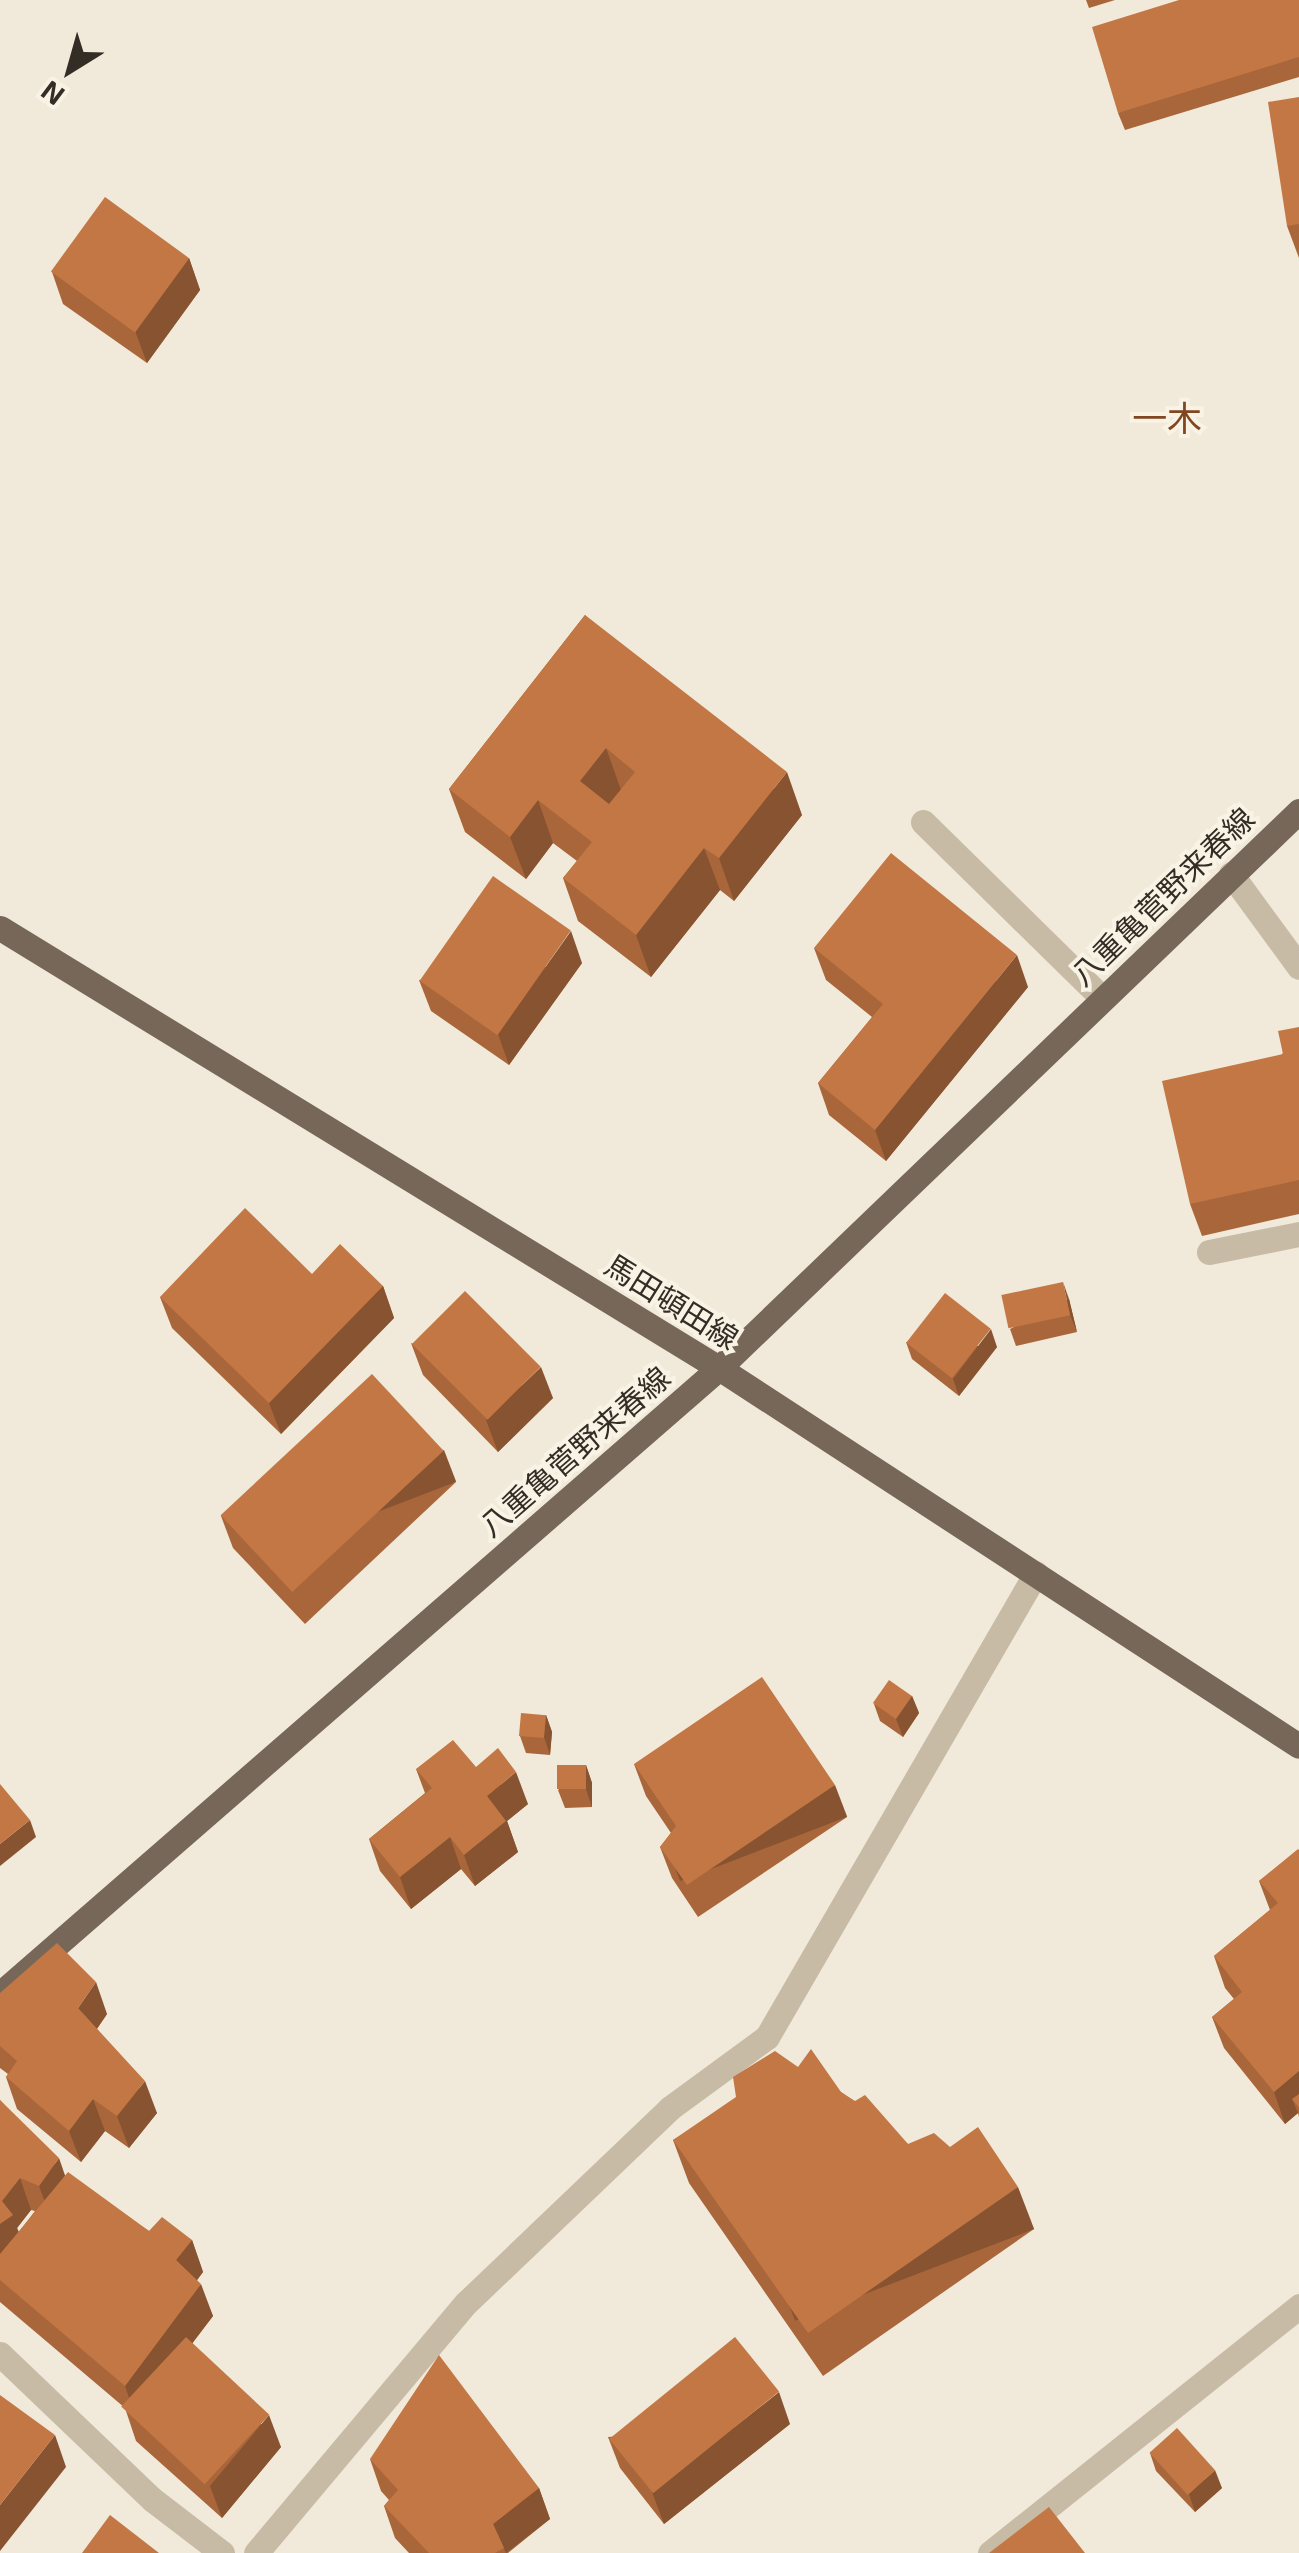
<!DOCTYPE html>
<html>
<head>
<meta charset="utf-8">
<style>
	body { margin:0 }
	#map { position:relative; width:1299px; height:2553px; overflow:hidden; background:#f1e9d9; font-family:"Exo 2","Noto Sans JP",sans-serif }
	div>[style] { position:absolute }
	.minor>* { height:25px; margin:-12.5px; padding:0 12.5px; transform-origin:12.5px; border-radius:12.5px; background:#c8bba5 }
	.major>* { height:25px; margin:-12.5px; padding:0 12.5px; transform-origin:12.5px; border-radius:12.5px; background:#766758 }
	.wall>* { inset:0; background:#a8663a }
	.shaded-wall>* { inset:0; background:#885330; transform-origin:0 0 }
	.building>* { inset:0; background:#c37744; transform-origin:0 0 }
	span { translate:-50% -50%; white-space:nowrap; text-align:center; line-height:1.15; -webkit-text-stroke:8px #f9f3e5; paint-order:stroke }
	.street-label { font-size:30px; color:#342d26 }
	.quarter-label { font-size:35px; color:#814721 }
	.north { position:absolute; left:20px; top:20px; width:100px; height:100px; -webkit-text-stroke:8px #f9f3e5; paint-order:stroke; rotate:217deg; font-size:28px; font-weight:700; line-height:40px; text-align:center; color:#342d26 }
	.north::after { content:''; display:block; margin:auto; width:35px; height:45px; background:#342d26; clip-path:polygon(50% 0,100% 100%,50% 72%,0 100%) }
</style>
</head>
<body>
<div id="map">
	<div class="minor">
		<i style="left:923px;top:822px;width:251px;rotate:44.5deg"></i>
		<i style="left:1231px;top:874px;width:115px;rotate:53.8deg"></i>
		<i style="left:1209px;top:1252px;width:92px;rotate:-11.3deg"></i>
		<i style="left:0;top:2354px;width:211px;rotate:43.7deg"></i>
		<i style="left:153px;top:2500px;width:87px;rotate:37.5deg"></i>
		<i style="left:256px;top:2553px;width:326px;rotate:-50deg"></i>
		<i style="left:466px;top:2303px;width:282px;rotate:-43.7deg"></i>
		<i style="left:670px;top:2108px;width:120px;rotate:-36.2deg"></i>
		<i style="left:767px;top:2037px;width:536px;rotate:-59.9deg"></i>
		<i style="left:990px;top:2553px;width:396px;rotate:-38.6deg"></i>
	</div>
	<div class="major">
		<i style="left:0;top:928px;width:843px;rotate:31.47deg"></i>
		<i style="left:719px;top:1368px;width:692px;rotate:33.09deg"></i>
		<i style="left:0;top:1994px;width:953px;rotate:-41.04deg"></i>
		<i style="left:719px;top:1368px;width:804px;rotate:-43.84deg"></i>
	</div>
	<div class="wall">
		<i style="clip-path:polygon(1086px 0,1115px 0,1089px 8px)"></i>
		<i style="clip-path:polygon(1299px 0,1299px 77px,1125px 130px,1118px 113px)"></i>
		<i style="clip-path:polygon(1299px 97px,1299px 258px,1287px 226px)"></i>
		<i style="clip-path:polygon(189px 258px,200px 290px,147px 363px,63px 304px,52px 272px)"></i>
		<i style="clip-path:polygon(585px 615px,802px 815px,734px 901px,720px 890px,651px 977px,578px 921px,563px 878px,577px 861px,553px 843px,526px 879px,465px 832px,449px 789px)"></i>
		<i style="clip-path:polygon(814px 948px,1028px 987px,886px 1161px,829px 1115px,818px 1083px,872px 1017px,826px 980px)"></i>
		<i style="clip-path:polygon(582px 963px,509px 1065px,431px 1011px,419px 980px)"></i>
		<i style="clip-path:polygon(1299px 1027px,1299px 1214px,1202px 1236px,1190px 1204px)"></i>
		<i style="clip-path:polygon(383px 1286px,394px 1318px,281px 1434px,172px 1328px,160px 1297px)"></i>
		<i style="clip-path:polygon(1069px 1299px,1077px 1332px,1016px 1346px,1010px 1329px)"></i>
		<i style="clip-path:polygon(906px 1342px,997px 1347px,959px 1396px,912px 1359px)"></i>
		<i style="clip-path:polygon(411px 1343px,553px 1398px,498px 1452px,423px 1375px)"></i>
		<i style="clip-path:polygon(456px 1482px,305px 1624px,233px 1548px,221px 1516px)"></i>
		<i style="clip-path:polygon(912px 1696px,919px 1713px,903px 1737px,880px 1721px,874px 1704px)"></i>
		<i style="clip-path:polygon(546px 1715px,552px 1732px,550px 1755px,526px 1753px,520px 1736px)"></i>
		<i style="clip-path:polygon(634px 1764px,847px 1817px,698px 1917px,672px 1878px,660px 1847px,671px 1833px,646px 1796px)"></i>
		<i style="clip-path:polygon(586px 1765px,592px 1783px,592px 1807px,565px 1808px,558px 1790px)"></i>
		<i style="clip-path:polygon(476px 1767px,528px 1804px,507px 1821px,518px 1852px,475px 1886px,461px 1869px,411px 1909px,380px 1871px,369px 1839px,425px 1793px,416px 1769px)"></i>
		<i style="clip-path:polygon(1299px 1850px,1299px 2117px,1298px 2113px,1285px 2124px,1224px 2048px,1212px 2017px,1234px 1999px,1225px 1988px,1214px 1956px,1270px 1910px,1259px 1881px)"></i>
		<i style="clip-path:polygon(0 1993px,107px 2014px,97px 2029px,157px 2113px,129px 2148px,105px 2131px,81px 2162px,17px 2109px,6px 2077px,8px 2074px,0 2068px)"></i>
		<i style="clip-path:polygon(798px 2067px,841px 2092px,908px 2144px,1034px 2229px,823px 2376px,689px 2183px,673px 2140px)"></i>
		<i style="clip-path:polygon(evenodd,0 2100px,65px 2176px,149px 2231px,192px 2240px,203px 2272px,197px 2280px,213px 2316px,192px 2343px,281px 2447px,222px 2518px,136px 2441px,125px 2408px,0 2302px,0 2100px,31px 2210px,35px 2211px,19px 2232px,17px 2228px,31px 2210px)"></i>
		<i style="clip-path:polygon(790px 2424px,664px 2524px,620px 2468px,608px 2437px)"></i>
		<i style="clip-path:polygon(1150px 2453px,1222px 2488px,1195px 2512px,1156px 2471px)"></i>
		<i style="clip-path:polygon(370px 2459px,539px 2488px,550px 2519px,508px 2553px,409px 2553px,395px 2538px,384px 2506px,389px 2500px,381px 2491px)"></i>
	</div>
	<div class="shaded-wall">
		<i style="clip-path:polygon(189px 258px,200px 290px,147px 363px,135px 331px)"></i>
		<i style="clip-path:polygon(606px 748px,621px 790px,595px 823px,580px 781px)"></i>
		<i style="clip-path:polygon(787px 772px,802px 815px,734px 901px,719px 858px)"></i>
		<i style="clip-path:polygon(538px 800px,553px 843px,526px 879px,510px 837px)"></i>
		<i style="clip-path:polygon(704px 848px,720px 890px,651px 977px,636px 935px)"></i>
		<i style="clip-path:polygon(571px 931px,582px 963px,509px 1065px,498px 1034px)"></i>
		<i style="clip-path:polygon(1017px 955px,1028px 987px,886px 1161px,875px 1130px)"></i>
		<i style="clip-path:polygon(1063px 1282px,1069px 1299px,1077px 1332px,1070px 1315px)"></i>
		<i style="clip-path:polygon(383px 1286px,394px 1318px,281px 1434px,269px 1403px)"></i>
		<i style="clip-path:polygon(991px 1329px,997px 1347px,959px 1396px,953px 1379px)"></i>
		<i style="clip-path:polygon(541px 1367px,553px 1398px,498px 1452px,486px 1420px)"></i>
		<i style="left:444px;top:1450px;width:34px;height:207px;rotate:69deg"></i>
		<i style="clip-path:polygon(912px 1696px,919px 1713px,903px 1737px,896px 1719px)"></i>
		<i style="clip-path:polygon(546px 1715px,552px 1732px,550px 1755px,544px 1737px)"></i>
		<i style="clip-path:polygon(586px 1765px,592px 1783px,592px 1807px,586px 1789px)"></i>
		<i style="clip-path:polygon(516px 1772px,528px 1804px,507px 1821px,518px 1852px,475px 1886px,464px 1855px,487px 1796px)"></i>
		<i style="left:835px;top:1785px;width:34px;height:179px;rotate:69deg"></i>
		<i style="clip-path:polygon(30px 1820px,36px 1837px,0 1866px,0 1844px)"></i>
		<i style="clip-path:polygon(450px 1837px,461px 1869px,411px 1909px,400px 1877px)"></i>
		<i style="clip-path:polygon(96px 1982px,107px 2014px,89px 2040px,78px 2008px)"></i>
		<i style="clip-path:polygon(1299px 2071px,1299px 2108px,1292px 2099px,1298px 2113px,1285px 2124px,1274px 2092px)"></i>
		<i style="clip-path:polygon(145px 2081px,157px 2113px,129px 2148px,117px 2116px)"></i>
		<i style="clip-path:polygon(93px 2099px,105px 2131px,81px 2162px,69px 2131px)"></i>
		<i style="clip-path:polygon(59px 2158px,70px 2190px,51px 2218px,39px 2186px)"></i>
		<i style="clip-path:polygon(20px 2178px,31px 2210px,17px 2228px,24px 2247px,0 2264px,0 2224px,2px 2201px)"></i>
		<i style="left:1018px;top:2187px;width:45px;height:256px;rotate:69deg"></i>
		<i style="clip-path:polygon(192px 2240px,203px 2272px,188px 2292px,176px 2260px)"></i>
		<i style="clip-path:polygon(201px 2284px,213px 2316px,136px 2418px,125px 2386px)"></i>
		<i style="clip-path:polygon(779px 2392px,790px 2424px,664px 2524px,652px 2492px)"></i>
		<i style="clip-path:polygon(269px 2415px,281px 2447px,222px 2518px,210px 2486px)"></i>
		<i style="clip-path:polygon(55px 2435px,66px 2467px,0 2551px,0 2505px)"></i>
		<i style="clip-path:polygon(1215px 2470px,1222px 2488px,1195px 2512px,1189px 2494px)"></i>
		<i style="clip-path:polygon(539px 2488px,550px 2519px,506px 2553px,493px 2524px)"></i>
	</div>
	<div class="building">
		<i style="clip-path:polygon(1179px 0,1299px 0,1299px 57px,1118px 113px,1092px 27px)"></i>
		<i style="clip-path:polygon(1299px 97px,1299px 224px,1287px 226px,1268px 102px)"></i>
		<i style="left:105px;top:197px;width:104px;height:92px;rotate:36deg"></i>
		<i style="clip-path:polygon(evenodd,585px 615px,787px 772px,719px 858px,704px 848px,636px 935px,563px 878px,592px 842px,538px 800px,510px 837px,449px 789px,585px 615px,606px 748px,635px 772px,609px 804px,580px 781px,606px 748px)"></i>
		<i style="clip-path:polygon(891px 853px,1017px 955px,875px 1130px,818px 1083px,883px 1004px,814px 948px)"></i>
		<i style="left:493px;top:876px;width:95px;height:128px;rotate:35deg"></i>
		<i style="clip-path:polygon(1299px 1027px,1299px 1180px,1190px 1204px,1162px 1081px,1283px 1054px,1278px 1031px)"></i>
		<i style="clip-path:polygon(245px 1208px,312px 1274px,340px 1244px,383px 1286px,269px 1403px,160px 1297px)"></i>
		<i style="left:1063px;top:1282px;width:34px;height:63px;rotate:78deg"></i>
		<i style="left:465px;top:1291px;width:107px;height:75px;rotate:45deg"></i>
		<i style="left:945px;top:1293px;width:58px;height:63px;rotate:38deg"></i>
		<i style="left:372px;top:1374px;width:105px;height:207px;rotate:47deg"></i>
		<i style="clip-path:polygon(762px 1677px,835px 1785px,687px 1885px,660px 1847px,676px 1826px,634px 1764px)"></i>
		<i style="left:889px;top:1680px;width:28px;height:28px;rotate:35deg"></i>
		<i style="left:521px;top:1713px;width:25px;height:23px;rotate:5deg"></i>
		<i style="clip-path:polygon(453px 1740px,476px 1767px,498px 1748px,516px 1772px,487px 1796px,506px 1821px,464px 1855px,450px 1837px,400px 1877px,369px 1839px,432px 1788px,416px 1769px)"></i>
		<i style="left:586px;top:1765px;width:24px;height:29px;rotate:90deg"></i>
		<i style="clip-path:polygon(0 1784px,30px 1820px,0 1844px)"></i>
		<i style="clip-path:polygon(1298px 1849px,1299px 1850px,1299px 2071px,1274px 2092px,1212px 2017px,1242px 1992px,1214px 1956px,1278px 1903px,1259px 1881px)"></i>
		<i style="clip-path:polygon(57px 1943px,96px 1982px,78px 2008px,145px 2081px,117px 2116px,93px 2099px,69px 2131px,6px 2077px,17px 2061px,0 2046px,0 1993px)"></i>
		<i style="clip-path:polygon(811px 2049px,841px 2092px,855px 2101px,865px 2095px,908px 2144px,934px 2133px,950px 2147px,978px 2127px,1018px 2187px,808px 2333px,673px 2140px,736px 2097px,733px 2077px,775px 2051px,798px 2067px)"></i>
		<i style="clip-path:polygon(1299px 2094px,1299px 2108px,1292px 2099px)"></i>
		<i style="clip-path:polygon(0 2100px,59px 2158px,39px 2186px,20px 2178px,2px 2201px,13px 2215px,0 2224px)"></i>
		<i style="clip-path:polygon(68px 2172px,149px 2231px,162px 2217px,192px 2240px,176px 2260px,201px 2284px,125px 2386px,0 2280px,0 2254px)"></i>
		<i style="left:186px;top:2337px;width:114px;height:95px;rotate:43deg"></i>
		<i style="left:735px;top:2337px;width:70px;height:162px;rotate:51deg"></i>
		<i style="clip-path:polygon(439px 2355px,539px 2488px,493px 2524px,504px 2548px,495px 2553px,429px 2553px,384px 2506px,398px 2490px,370px 2459px)"></i>
		<i style="clip-path:polygon(0 2395px,55px 2435px,0 2505px)"></i>
		<i style="left:1177px;top:2428px;width:57px;height:37px;rotate:48deg"></i>
		<i style="clip-path:polygon(1049px 2507px,1085px 2553px,989px 2553px)"></i>
		<i style="clip-path:polygon(110px 2515px,159px 2553px,82px 2553px)"></i>
	</div>
	<div class="street-label">
		<span style="left:1162px;top:896px;rotate:-44deg">八重亀菅野来春線</span>
		<span style="left:672px;top:1301px;rotate:32deg">馬田頓田線</span>
		<span style="left:574px;top:1451px;rotate:-41deg">八重亀菅野来春線</span>
	</div>
	<div class="quarter-label">
		<span style="left:1167px;top:417px">一木</span>
	</div>
	<div class="north">N</div>
</div>
</body>
</html>
